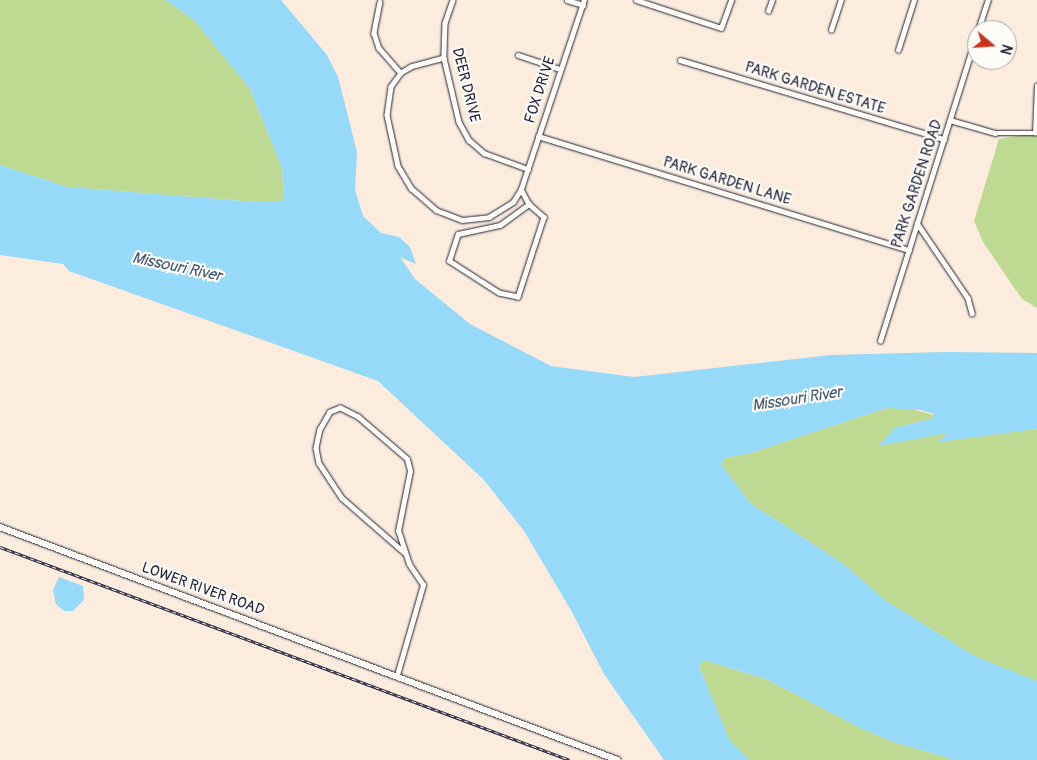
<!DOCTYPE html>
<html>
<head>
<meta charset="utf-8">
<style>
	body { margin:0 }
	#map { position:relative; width:1037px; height:760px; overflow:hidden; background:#fbecde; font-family:Pangolin,sans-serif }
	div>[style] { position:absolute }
	.green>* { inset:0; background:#beda92 }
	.water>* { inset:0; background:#96d9f8 }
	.roads { filter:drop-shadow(0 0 1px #22223b) drop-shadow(0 0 1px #22223b) }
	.minor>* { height:4.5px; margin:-2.25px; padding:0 2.25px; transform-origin:2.25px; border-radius:2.25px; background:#fdfcf7 }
	.tertiary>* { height:5.5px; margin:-2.75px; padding:0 2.75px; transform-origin:2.75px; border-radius:2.75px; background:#fdfcf7 }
	.rail>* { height:3px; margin-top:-1.5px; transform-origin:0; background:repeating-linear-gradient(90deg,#fdfcf7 0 4px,#22223b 0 8px); box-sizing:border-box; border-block:1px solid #22223b }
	span { translate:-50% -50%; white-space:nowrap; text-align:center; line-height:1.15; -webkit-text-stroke:4.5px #fdfcf7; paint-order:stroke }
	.street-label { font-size:15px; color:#22223b }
	.water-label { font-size:16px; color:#455974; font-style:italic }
	.north { position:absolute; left:967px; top:20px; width:50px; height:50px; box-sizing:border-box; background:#fdfcf7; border:1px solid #a5a5ac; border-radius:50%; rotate:108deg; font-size:14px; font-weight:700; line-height:20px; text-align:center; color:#22223b }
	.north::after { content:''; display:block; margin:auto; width:18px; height:22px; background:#c8321e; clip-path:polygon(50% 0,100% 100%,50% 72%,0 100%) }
</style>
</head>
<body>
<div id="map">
	<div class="green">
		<i style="clip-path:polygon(0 0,166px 0,195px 21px,250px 89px,282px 168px,284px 197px,281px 202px,256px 202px,68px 187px,0 165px)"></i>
		<i style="clip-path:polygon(1037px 86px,1037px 308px,1022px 299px,983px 242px,974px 221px,999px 139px,1035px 133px)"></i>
		<i style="clip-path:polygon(904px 407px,934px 415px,933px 418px,895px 428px,950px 433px,939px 441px,1037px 429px,1037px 681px,974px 656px,886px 601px,845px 565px,750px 503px,721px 464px,725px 458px,751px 453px,887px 408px)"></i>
		<i style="clip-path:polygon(704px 660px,766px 679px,860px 728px,893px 742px,955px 760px,749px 760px,729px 740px,699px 666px)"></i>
	</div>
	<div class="water">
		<i style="clip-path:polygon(166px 0,281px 0,327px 55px,338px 77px,357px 152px,355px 190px,363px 216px,381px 233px,399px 237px,410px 247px,416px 264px,400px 257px,415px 279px,470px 324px,551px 366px,634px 377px,831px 355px,945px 352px,1037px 353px,1037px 429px,938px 442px,948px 433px,878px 446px,895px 428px,933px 418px,934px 414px,921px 410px,887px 408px,751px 453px,725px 458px,721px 464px,750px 503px,845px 565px,886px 601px,974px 656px,1037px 681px,1037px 760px,955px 760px,893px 742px,860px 728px,766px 679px,704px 660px,699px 666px,729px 739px,749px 760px,664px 760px,604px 674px,572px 612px,524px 531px,484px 480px,378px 381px,69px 271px,63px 264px,0 255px,0 165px,68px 187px,256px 202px,281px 202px,284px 197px,282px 168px,250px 89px,195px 21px)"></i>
		<i style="clip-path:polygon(59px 577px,83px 586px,84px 600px,73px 611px,64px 611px,56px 604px,53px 590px)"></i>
	</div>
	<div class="roads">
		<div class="minor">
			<i style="left:453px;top:0;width:24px;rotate:109deg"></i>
			<i style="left:445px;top:23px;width:35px;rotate:92deg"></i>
			<i style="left:444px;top:58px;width:66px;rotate:76.8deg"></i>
			<i style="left:459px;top:122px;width:21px;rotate:61deg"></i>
			<i style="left:469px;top:140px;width:20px;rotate:41deg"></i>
			<i style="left:484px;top:153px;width:47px;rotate:20deg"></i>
			<i style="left:567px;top:0;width:17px;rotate:17deg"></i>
			<i style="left:636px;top:0;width:89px;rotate:18.2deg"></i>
			<i style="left:721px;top:28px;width:30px;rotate:-70deg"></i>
			<i style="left:380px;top:2px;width:32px;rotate:101deg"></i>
			<i style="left:374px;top:33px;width:16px;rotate:72deg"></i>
			<i style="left:379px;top:48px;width:33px;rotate:49deg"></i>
			<i style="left:768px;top:11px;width:12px;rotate:-70deg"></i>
			<i style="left:831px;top:30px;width:32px;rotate:-72deg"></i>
			<i style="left:978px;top:30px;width:32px;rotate:-72deg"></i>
			<i style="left:898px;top:50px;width:52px;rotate:-72.3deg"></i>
			<i style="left:518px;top:55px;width:44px;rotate:18.4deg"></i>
			<i style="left:444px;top:58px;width:34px;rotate:165deg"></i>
			<i style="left:411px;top:67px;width:12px;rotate:149deg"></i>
			<i style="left:401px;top:73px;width:17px;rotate:126deg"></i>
			<i style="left:391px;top:87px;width:28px;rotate:98deg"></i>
			<i style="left:387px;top:115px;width:52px;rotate:77.8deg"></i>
			<i style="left:398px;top:166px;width:26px;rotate:59deg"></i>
			<i style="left:411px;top:188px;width:33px;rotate:41deg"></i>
			<i style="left:436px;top:210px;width:28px;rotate:21deg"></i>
			<i style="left:462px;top:220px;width:27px;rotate:-6deg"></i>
			<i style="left:489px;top:217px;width:28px;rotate:-32deg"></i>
			<i style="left:513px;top:202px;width:15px;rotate:-58deg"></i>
			<i style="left:521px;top:189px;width:199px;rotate:-71.6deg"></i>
			<i style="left:680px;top:60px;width:276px;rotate:16.7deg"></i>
			<i style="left:950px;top:120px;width:47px;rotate:16.1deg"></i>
			<i style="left:995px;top:133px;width:42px"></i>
			<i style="left:1035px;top:133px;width:47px;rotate:-87.6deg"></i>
			<i style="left:538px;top:136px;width:388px;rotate:17.1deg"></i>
			<i style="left:521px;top:189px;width:17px;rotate:62deg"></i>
			<i style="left:529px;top:204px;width:20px;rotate:41deg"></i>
			<i style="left:544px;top:217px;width:84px;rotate:108deg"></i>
			<i style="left:518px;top:297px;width:19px;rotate:-168deg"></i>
			<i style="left:499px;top:293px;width:59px;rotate:-147.4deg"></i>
			<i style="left:449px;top:261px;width:28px;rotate:-72deg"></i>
			<i style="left:458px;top:234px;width:43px;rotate:-12.1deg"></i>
			<i style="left:500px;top:225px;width:36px;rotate:-36deg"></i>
			<i style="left:917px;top:223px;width:91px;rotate:55.8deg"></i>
			<i style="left:968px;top:298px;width:16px;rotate:75deg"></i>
			<i style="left:880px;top:341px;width:322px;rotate:-72.5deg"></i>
			<i style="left:397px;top:675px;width:94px;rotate:-73.9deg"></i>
			<i style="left:423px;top:585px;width:25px;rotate:-124deg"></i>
			<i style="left:409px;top:564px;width:35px;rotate:-108deg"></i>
			<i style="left:398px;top:531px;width:61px;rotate:-78.7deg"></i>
			<i style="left:410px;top:471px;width:12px;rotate:-104deg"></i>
			<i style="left:407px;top:459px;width:65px;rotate:-139.4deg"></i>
			<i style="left:358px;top:417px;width:20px;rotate:-153deg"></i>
			<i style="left:340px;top:408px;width:11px;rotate:158deg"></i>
			<i style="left:330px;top:412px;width:20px;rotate:120deg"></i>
			<i style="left:320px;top:429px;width:19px;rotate:102deg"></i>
			<i style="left:316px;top:448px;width:15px;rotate:79deg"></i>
			<i style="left:319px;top:463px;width:42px;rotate:56.7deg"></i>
			<i style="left:342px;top:498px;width:82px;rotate:41.1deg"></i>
		</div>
		<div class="tertiary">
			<i style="left:0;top:527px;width:660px;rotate:20.66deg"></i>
		</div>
	</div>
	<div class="rail">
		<i style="left:0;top:547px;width:608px;rotate:20.49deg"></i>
	</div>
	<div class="street-label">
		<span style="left:466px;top:85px;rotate:76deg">DEER DRIVE</span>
		<span style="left:815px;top:88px;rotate:17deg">PARK GARDEN ESTATE</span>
		<span style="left:540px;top:90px;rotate:-72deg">FOX DRIVE</span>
		<span style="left:727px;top:181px;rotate:17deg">PARK GARDEN LANE</span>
		<span style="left:917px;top:184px;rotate:-72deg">PARK GARDEN ROAD</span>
		<span style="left:203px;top:589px;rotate:20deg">LOWER RIVER ROAD</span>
	</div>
	<div class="water-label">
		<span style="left:177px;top:267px;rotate:12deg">Missouri River</span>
		<span style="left:797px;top:399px;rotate:-9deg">Missouri River</span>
	</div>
	<div class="north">N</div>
</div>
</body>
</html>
